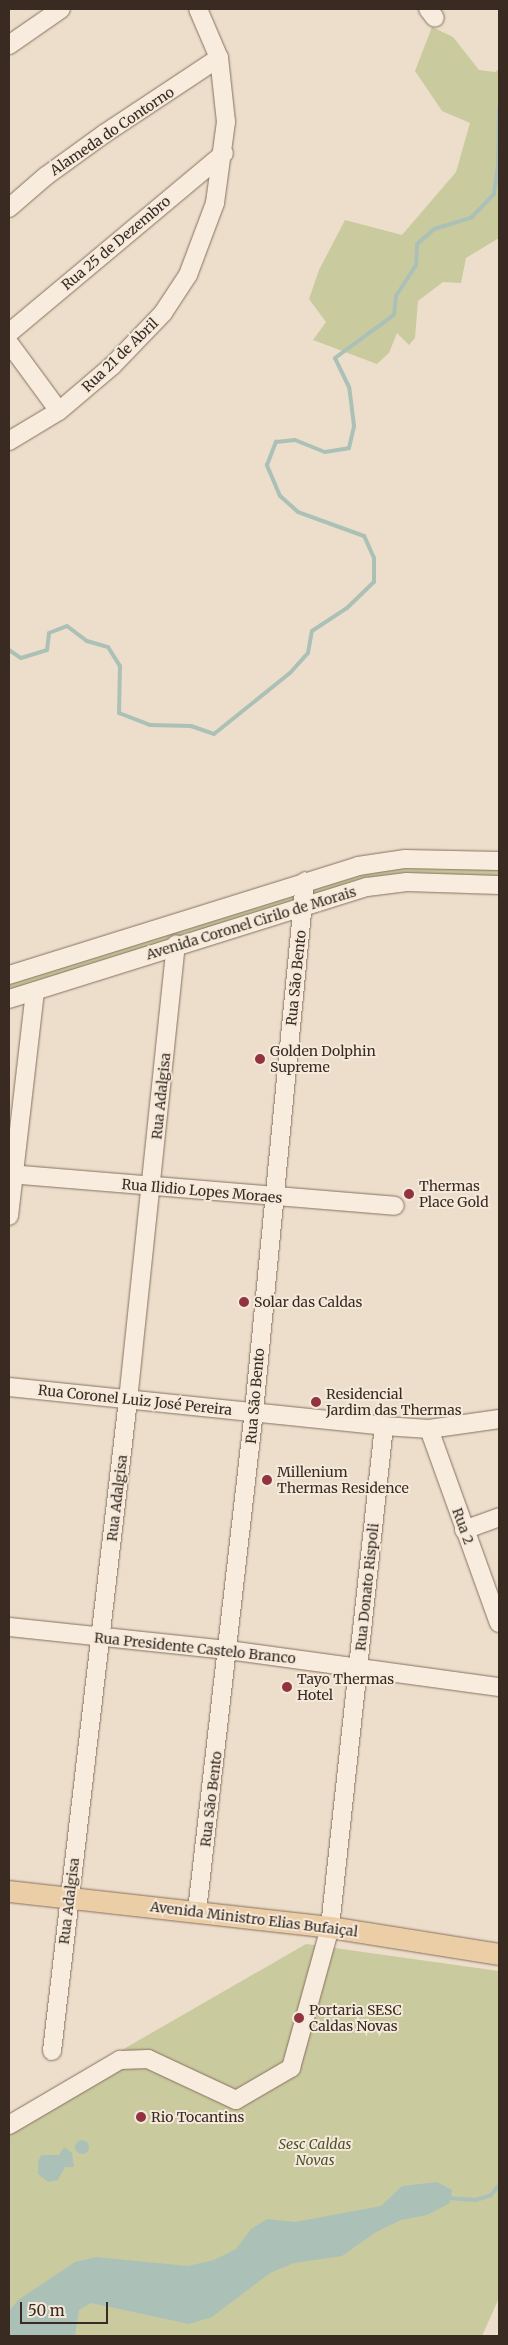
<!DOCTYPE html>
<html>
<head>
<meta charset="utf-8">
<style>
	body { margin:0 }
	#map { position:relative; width:508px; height:2345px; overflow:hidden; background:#ecdeca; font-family:Merriweather,serif }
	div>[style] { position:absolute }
	.green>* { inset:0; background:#caca9f }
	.water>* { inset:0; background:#abc1b8 }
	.round { border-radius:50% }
	.stream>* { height:4px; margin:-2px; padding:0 2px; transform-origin:2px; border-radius:2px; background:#abc1b8 }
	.roads { filter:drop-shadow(0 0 1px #887060) drop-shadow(0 0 1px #887060) }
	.minor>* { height:18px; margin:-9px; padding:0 9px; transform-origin:9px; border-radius:9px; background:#f7ecdd }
	.major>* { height:21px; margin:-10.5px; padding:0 10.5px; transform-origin:10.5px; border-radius:10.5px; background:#ebcda6 }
	.dots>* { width:14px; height:14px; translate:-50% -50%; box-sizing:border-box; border:2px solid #f4e9da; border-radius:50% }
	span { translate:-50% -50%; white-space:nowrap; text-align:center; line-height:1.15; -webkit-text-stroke:4px #f4e9da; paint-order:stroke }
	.street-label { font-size:14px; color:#392b22 }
	.poi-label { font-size:14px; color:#392b22 }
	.left { translate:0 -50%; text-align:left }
	.park-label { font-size:14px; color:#4f542a; font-style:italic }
	.frame { position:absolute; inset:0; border:10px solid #392b22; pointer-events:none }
	.scale { position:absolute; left:20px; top:2302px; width:88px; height:22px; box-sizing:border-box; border:2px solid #392b22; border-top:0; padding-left:6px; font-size:15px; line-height:18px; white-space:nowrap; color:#392b22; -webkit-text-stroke:4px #f4e9da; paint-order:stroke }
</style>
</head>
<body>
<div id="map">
	<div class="green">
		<i style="clip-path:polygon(432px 27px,453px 37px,479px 70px,495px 72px,499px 69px,499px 238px,466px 258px,461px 283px,443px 282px,418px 301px,415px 338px,409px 345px,397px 333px,389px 353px,377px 364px,313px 340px,326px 322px,309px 299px,319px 270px,345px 220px,402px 235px,456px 172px,470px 123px,442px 111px,415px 71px)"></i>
		<i style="clip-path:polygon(401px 866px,499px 869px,499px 878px,403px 876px,9px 993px,9px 982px,342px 876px)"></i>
		<i style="clip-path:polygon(306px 1944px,499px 1971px,499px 2298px,482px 2336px,9px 2336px,9px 2115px)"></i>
	</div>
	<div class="water">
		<i class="round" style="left:75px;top:2140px;width:14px;height:14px"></i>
		<i style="clip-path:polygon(64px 2147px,72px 2153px,74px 2167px,65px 2167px,58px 2180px,48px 2182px,38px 2174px,38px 2162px,41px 2155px,59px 2155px)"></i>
		<i style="clip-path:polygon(437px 2182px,452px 2190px,450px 2203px,427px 2215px,401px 2220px,376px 2232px,342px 2256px,294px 2263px,270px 2273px,212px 2317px,189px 2324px,91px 2303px,79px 2310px,75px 2336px,9px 2336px,9px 2311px,18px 2300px,75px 2262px,96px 2257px,188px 2266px,214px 2260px,236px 2249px,251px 2229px,267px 2219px,295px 2222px,381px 2206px,402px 2186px)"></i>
	</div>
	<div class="stream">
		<i style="left:9px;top:650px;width:14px;rotate:34deg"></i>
		<i style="left:21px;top:658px;width:27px;rotate:-17deg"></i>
		<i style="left:47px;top:650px;width:17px;rotate:-83deg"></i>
		<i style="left:49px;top:633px;width:19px;rotate:-21deg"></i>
		<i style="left:67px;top:626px;width:25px;rotate:37deg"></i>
		<i style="left:87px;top:641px;width:22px;rotate:16deg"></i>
		<i style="left:108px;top:647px;width:22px;rotate:58deg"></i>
		<i style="left:120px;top:666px;width:47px;rotate:91.2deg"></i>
		<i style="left:119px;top:713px;width:33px;rotate:21deg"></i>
		<i style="left:150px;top:725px;width:41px;rotate:1.4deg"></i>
		<i style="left:191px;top:726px;width:24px;rotate:19deg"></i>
		<i style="left:214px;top:734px;width:97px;rotate:-38.8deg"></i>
		<i style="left:290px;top:673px;width:27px;rotate:-48deg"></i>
		<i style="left:308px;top:653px;width:22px;rotate:-80deg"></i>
		<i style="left:312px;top:631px;width:42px;rotate:-33.3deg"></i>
		<i style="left:347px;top:608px;width:37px;rotate:-44deg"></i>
		<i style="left:374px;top:582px;width:24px;rotate:-90deg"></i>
		<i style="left:374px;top:558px;width:24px;rotate:-114deg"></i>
		<i style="left:364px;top:536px;width:70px;rotate:-160deg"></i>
		<i style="left:298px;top:512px;width:24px;rotate:-138deg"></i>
		<i style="left:280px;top:496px;width:34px;rotate:-113deg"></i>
		<i style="left:267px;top:465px;width:25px;rotate:-69deg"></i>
		<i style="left:276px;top:442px;width:19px;rotate:-6deg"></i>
		<i style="left:295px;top:440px;width:32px;rotate:22deg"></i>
		<i style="left:325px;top:452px;width:24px;rotate:-9deg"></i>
		<i style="left:349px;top:448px;width:23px;rotate:-77deg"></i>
		<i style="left:354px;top:426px;width:39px;rotate:-97deg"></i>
		<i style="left:349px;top:387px;width:32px;rotate:-116deg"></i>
		<i style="left:335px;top:358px;width:73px;rotate:-36.1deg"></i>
		<i style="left:394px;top:315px;width:19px;rotate:-84deg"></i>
		<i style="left:396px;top:296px;width:37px;rotate:-57deg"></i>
		<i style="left:416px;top:265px;width:21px;rotate:-87deg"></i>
		<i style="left:417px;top:244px;width:23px;rotate:-41deg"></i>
		<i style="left:434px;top:229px;width:39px;rotate:-17deg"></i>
		<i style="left:471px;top:218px;width:33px;rotate:-46deg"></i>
		<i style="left:494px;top:194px;width:27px;rotate:-82deg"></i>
		<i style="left:498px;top:167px;width:60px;rotate:-89deg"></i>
		<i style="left:447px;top:2198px;width:29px;rotate:4deg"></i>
		<i style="left:476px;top:2200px;width:16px;rotate:-18deg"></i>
		<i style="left:491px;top:2195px;width:13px;rotate:-51deg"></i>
	</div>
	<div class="roads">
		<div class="minor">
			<i style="left:428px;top:9px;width:11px;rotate:52deg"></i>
			<i style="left:9px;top:45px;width:63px;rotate:-34.7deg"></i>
			<i style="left:9px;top:208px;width:49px;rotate:-40.9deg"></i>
			<i style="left:46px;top:176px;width:72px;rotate:-35.9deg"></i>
			<i style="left:104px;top:134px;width:138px;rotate:-33.5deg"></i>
			<i style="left:9px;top:333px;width:280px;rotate:-39.9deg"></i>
			<i style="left:9px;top:343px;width:84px;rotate:53.7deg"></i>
			<i style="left:9px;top:441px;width:58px;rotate:-31deg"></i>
			<i style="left:59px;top:411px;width:70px;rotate:-40.3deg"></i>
			<i style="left:112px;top:366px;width:74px;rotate:-46.1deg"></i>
			<i style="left:163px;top:313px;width:45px;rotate:-56.7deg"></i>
			<i style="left:188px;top:275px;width:77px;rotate:-69.4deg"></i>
			<i style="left:215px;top:203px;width:82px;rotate:-82.3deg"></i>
			<i style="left:226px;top:122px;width:64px;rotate:-96.2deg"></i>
			<i style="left:219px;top:58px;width:53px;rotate:-113.2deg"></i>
			<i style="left:9px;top:975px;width:366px;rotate:-17.3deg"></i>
			<i style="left:358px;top:866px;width:48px;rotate:-8.5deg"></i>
			<i style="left:405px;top:859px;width:94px;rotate:1.2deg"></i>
			<i style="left:9px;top:999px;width:375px;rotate:-17.4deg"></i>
			<i style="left:367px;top:887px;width:40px;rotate:-7.1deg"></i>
			<i style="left:407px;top:882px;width:92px;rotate:1.9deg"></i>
			<i style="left:9px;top:1174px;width:387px;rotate:4.7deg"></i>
			<i style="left:9px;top:1216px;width:226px;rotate:-83.4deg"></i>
			<i style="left:9px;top:1387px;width:377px;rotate:5.9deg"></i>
			<i style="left:384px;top:1426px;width:45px;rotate:3.8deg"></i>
			<i style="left:429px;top:1429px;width:71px;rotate:-8.1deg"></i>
			<i style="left:429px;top:1429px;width:206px;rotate:70.2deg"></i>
			<i style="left:464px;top:1530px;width:37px;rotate:-20deg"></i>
			<i style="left:9px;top:1627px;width:220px;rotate:6deg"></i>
			<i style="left:228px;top:1650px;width:274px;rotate:7.8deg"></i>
			<i style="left:197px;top:1911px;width:503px;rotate:-83.5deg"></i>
			<i style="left:254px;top:1411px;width:532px;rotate:-84.5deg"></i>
			<i style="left:52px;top:2051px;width:655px;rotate:-83.34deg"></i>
			<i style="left:128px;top:1400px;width:458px;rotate:-84deg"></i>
			<i style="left:9px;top:2125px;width:129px;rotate:-30.4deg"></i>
			<i style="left:120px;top:2060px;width:28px;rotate:-2deg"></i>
			<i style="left:148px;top:2059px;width:97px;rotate:25deg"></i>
			<i style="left:236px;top:2100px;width:64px;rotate:-30.2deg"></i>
			<i style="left:291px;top:2068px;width:146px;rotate:-74.5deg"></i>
			<i style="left:330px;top:1927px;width:504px;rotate:-83.85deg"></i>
		</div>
		<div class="major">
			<i style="left:9px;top:1891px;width:323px;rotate:6.4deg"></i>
			<i style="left:330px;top:1927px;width:171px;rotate:9.1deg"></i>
		</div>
	</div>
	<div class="dots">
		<i style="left:260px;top:1059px;background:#923440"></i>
		<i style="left:409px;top:1194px;background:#923440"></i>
		<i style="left:244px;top:1302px;background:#923440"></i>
		<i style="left:316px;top:1402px;background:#923440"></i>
		<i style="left:267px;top:1480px;background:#923440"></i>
		<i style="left:287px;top:1687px;background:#923440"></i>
		<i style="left:299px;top:2018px;background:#923440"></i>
		<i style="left:141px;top:2117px;background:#923440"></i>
	</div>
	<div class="street-label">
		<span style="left:112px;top:131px;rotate:-34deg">Alameda do Contorno</span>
		<span style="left:116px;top:243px;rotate:-40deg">Rua 25 de Dezembro</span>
		<span style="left:120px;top:355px;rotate:-44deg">Rua 21 de Abril</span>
		<span style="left:251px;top:923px;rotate:-17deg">Avenida Coronel Cirilo de Morais</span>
		<span style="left:296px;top:978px;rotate:-84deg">Rua São Bento</span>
		<span style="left:161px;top:1096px;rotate:-84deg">Rua Adalgisa</span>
		<span style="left:202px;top:1191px;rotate:5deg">Rua Ilidio Lopes Moraes</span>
		<span style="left:255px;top:1396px;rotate:-85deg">Rua São Bento</span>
		<span style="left:135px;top:1400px;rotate:6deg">Rua Coronel Luiz José Pereira</span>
		<span style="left:117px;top:1498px;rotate:-83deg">Rua Adalgisa</span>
		<span style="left:463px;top:1526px;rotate:70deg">Rua 2</span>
		<span style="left:367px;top:1587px;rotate:-84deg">Rua Donato Rispoli</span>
		<span style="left:195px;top:1648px;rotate:6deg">Rua Presidente Castelo Branco</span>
		<span style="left:211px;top:1799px;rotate:-83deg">Rua São Bento</span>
		<span style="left:69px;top:1901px;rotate:-83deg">Rua Adalgisa</span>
		<span style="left:254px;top:1919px;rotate:7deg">Avenida Ministro Elias Bufaiçal</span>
	</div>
	<div class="poi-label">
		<span class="left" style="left:270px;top:1059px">Golden Dolphin<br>Supreme</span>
		<span class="left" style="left:419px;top:1194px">Thermas<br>Place Gold</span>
		<span class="left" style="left:254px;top:1302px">Solar das Caldas</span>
		<span class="left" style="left:326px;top:1402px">Residencial<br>Jardim das Thermas</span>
		<span class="left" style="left:277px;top:1480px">Millenium<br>Thermas Residence</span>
		<span class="left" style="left:297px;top:1687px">Tayo Thermas<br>Hotel</span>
		<span class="left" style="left:309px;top:2018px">Portaria SESC<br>Caldas Novas</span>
		<span class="left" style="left:151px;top:2117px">Rio Tocantins</span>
	</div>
	<div class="park-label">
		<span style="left:315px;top:2152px">Sesc Caldas<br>Novas</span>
	</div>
	<div class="frame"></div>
	<div class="scale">50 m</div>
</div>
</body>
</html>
